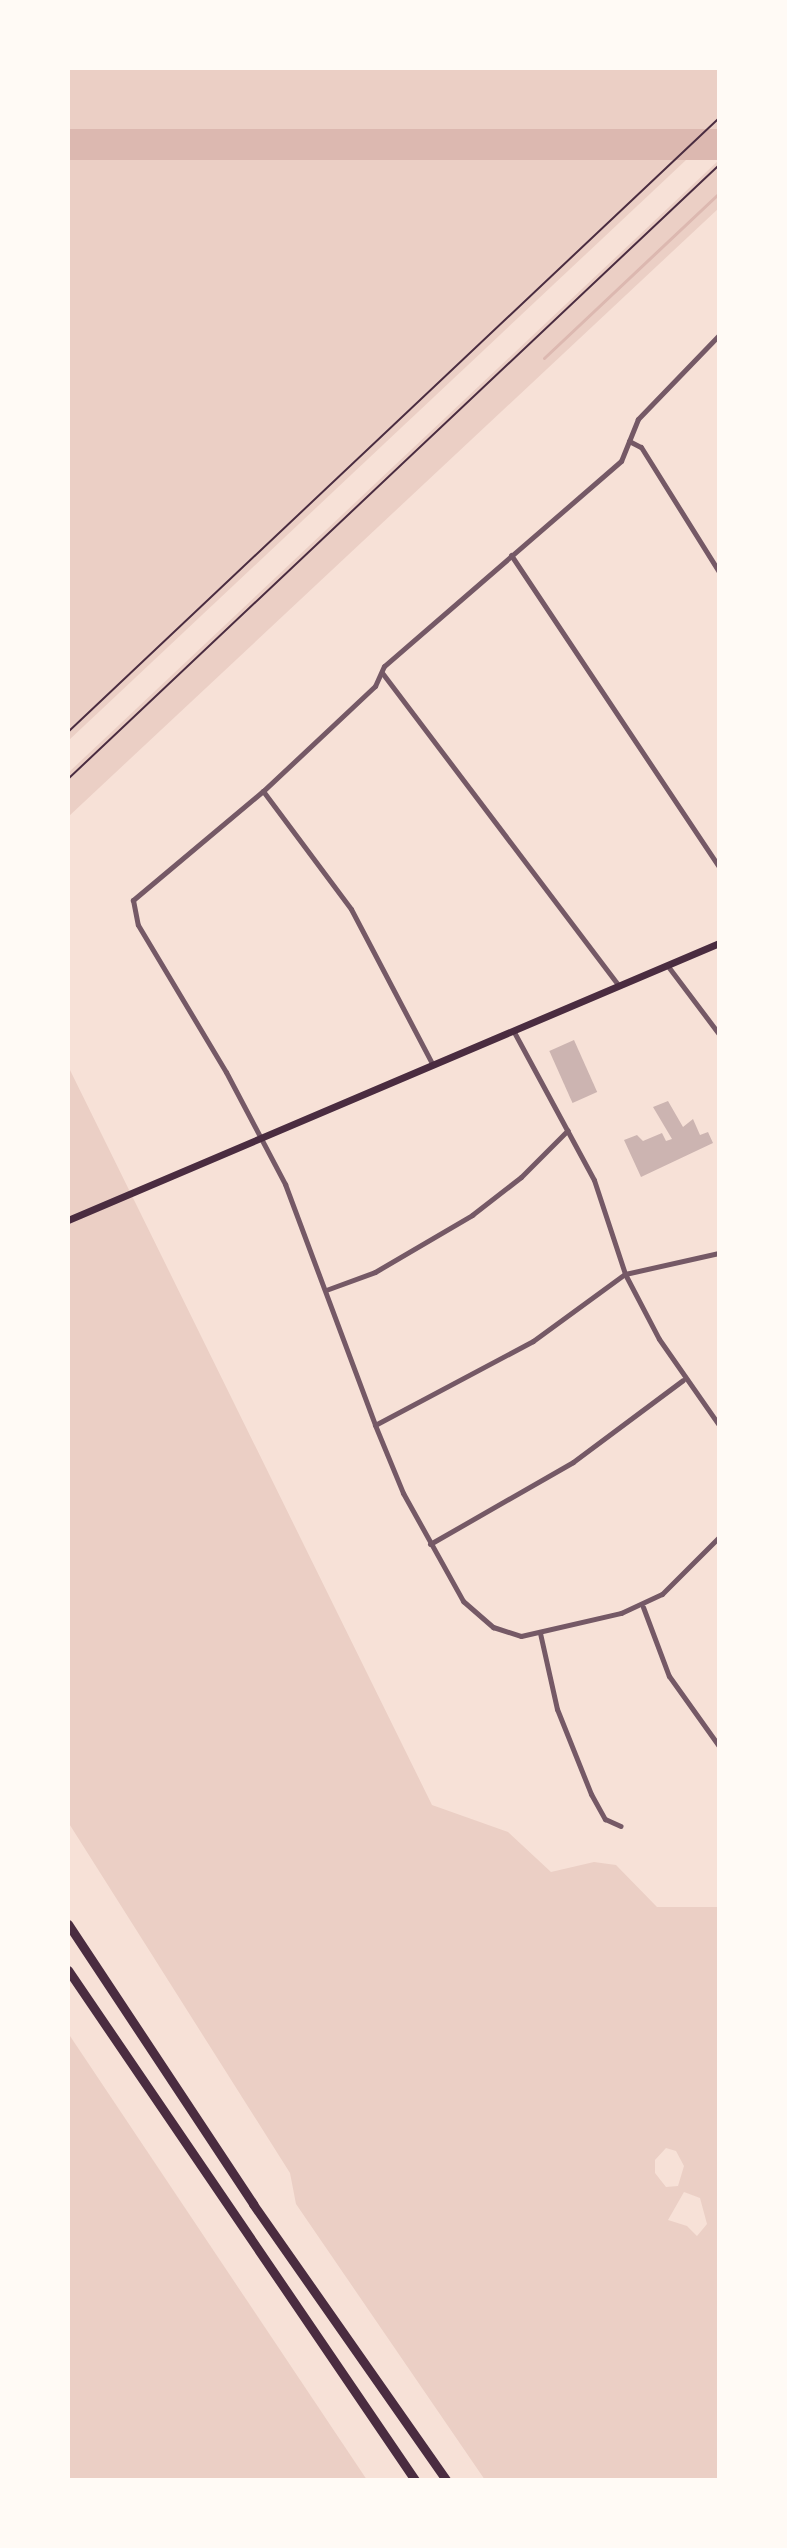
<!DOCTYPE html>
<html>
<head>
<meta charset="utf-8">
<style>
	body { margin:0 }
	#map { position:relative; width:787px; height:2548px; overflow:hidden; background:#f7e1d7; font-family:"DejaVu Sans",sans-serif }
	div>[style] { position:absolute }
	.green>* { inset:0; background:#ebcfc5 }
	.water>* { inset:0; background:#dcb8b0; transform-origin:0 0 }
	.stream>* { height:3px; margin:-1.5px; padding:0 1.5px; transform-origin:1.5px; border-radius:1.5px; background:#dcb8b0 }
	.building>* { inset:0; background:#ccb4b1; transform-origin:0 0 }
	.path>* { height:2px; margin:-1px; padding:0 1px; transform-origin:1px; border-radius:1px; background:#4a2c40 }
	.minor>* { height:5px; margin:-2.5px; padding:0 2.5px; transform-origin:2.5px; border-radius:2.5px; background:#755966 }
	.secondary>* { height:7px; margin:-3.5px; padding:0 3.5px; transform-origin:3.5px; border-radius:3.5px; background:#4a2c40 }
	.motorway>* { height:9px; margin:-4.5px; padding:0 4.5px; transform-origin:4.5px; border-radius:4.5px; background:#4a2c40 }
	span { translate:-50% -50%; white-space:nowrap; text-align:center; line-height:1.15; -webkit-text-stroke:8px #fffaf5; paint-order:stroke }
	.frame { position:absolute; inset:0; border:70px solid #fffaf5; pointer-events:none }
</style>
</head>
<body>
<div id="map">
	<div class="green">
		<i style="clip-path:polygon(68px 68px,719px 68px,719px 129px,68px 741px)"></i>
		<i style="clip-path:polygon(719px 160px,719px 208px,68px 817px,68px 773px)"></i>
		<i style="clip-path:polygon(evenodd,68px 1066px,432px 1805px,508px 1832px,551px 1872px,594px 1862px,616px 1865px,657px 1907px,719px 1907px,719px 2480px,485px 2480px,296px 2204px,290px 2173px,68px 1822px,68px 1066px,666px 2148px,676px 2151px,684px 2166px,678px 2186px,666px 2187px,655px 2173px,655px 2160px,666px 2148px,68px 1066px,684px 2192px,700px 2198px,707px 2224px,697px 2236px,687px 2226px,668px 2220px,684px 2192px)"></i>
		<i style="clip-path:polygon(68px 2033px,367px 2480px,68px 2480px)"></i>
	</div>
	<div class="water">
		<i style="left:719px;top:129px;width:31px;height:894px;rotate:90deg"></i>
	</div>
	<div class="stream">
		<i style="left:544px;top:358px;width:241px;rotate:-43.3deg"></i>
	</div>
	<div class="building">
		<i style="left:574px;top:1040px;width:57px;height:27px;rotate:66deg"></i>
		<i style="clip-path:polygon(668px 1101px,683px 1127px,693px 1119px,700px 1135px,708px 1132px,713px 1143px,641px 1177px,624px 1140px,637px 1135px,643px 1141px,662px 1133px,666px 1141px,672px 1139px,653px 1107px)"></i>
	</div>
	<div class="path">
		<i style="left:68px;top:732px;width:895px;rotate:-43.32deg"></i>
		<i style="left:68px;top:779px;width:895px;rotate:-43.32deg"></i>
	</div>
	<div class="minor">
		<i style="left:719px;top:335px;width:117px;rotate:134deg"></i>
		<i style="left:638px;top:419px;width:45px;rotate:112deg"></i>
		<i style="left:621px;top:461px;width:313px;rotate:139.1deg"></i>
		<i style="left:384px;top:666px;width:22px;rotate:114deg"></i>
		<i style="left:375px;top:686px;width:154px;rotate:136.8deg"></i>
		<i style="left:263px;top:791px;width:170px;rotate:140deg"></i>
		<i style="left:133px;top:900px;width:25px;rotate:79deg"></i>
		<i style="left:138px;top:925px;width:171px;rotate:59.1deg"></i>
		<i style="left:226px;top:1072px;width:127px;rotate:62.2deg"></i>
		<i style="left:285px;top:1184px;width:257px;rotate:69.5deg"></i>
		<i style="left:375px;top:1425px;width:74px;rotate:67.6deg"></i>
		<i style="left:403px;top:1493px;width:124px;rotate:60.9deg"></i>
		<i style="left:463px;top:1601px;width:40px;rotate:41deg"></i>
		<i style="left:493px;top:1627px;width:29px;rotate:18deg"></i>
		<i style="left:521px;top:1636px;width:103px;rotate:-13deg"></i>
		<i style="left:621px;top:1613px;width:45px;rotate:-24.9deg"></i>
		<i style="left:662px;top:1594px;width:81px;rotate:-45deg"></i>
		<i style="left:629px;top:441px;width:13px;rotate:27deg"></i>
		<i style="left:641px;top:447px;width:147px;rotate:58deg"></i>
		<i style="left:511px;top:555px;width:375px;rotate:56.3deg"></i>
		<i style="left:383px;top:674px;width:391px;rotate:52.9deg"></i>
		<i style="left:263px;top:791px;width:147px;rotate:53.3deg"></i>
		<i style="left:351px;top:909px;width:176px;rotate:62.3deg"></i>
		<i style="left:667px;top:965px;width:86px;rotate:53deg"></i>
		<i style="left:514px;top:1032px;width:168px;rotate:61.6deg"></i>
		<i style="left:594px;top:1180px;width:99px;rotate:71.7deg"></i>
		<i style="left:625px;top:1274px;width:73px;rotate:62.4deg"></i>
		<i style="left:659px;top:1339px;width:105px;rotate:55.1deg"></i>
		<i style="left:326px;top:1290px;width:52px;rotate:-20.2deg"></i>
		<i style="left:375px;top:1272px;width:113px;rotate:-30.4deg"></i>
		<i style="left:472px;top:1215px;width:62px;rotate:-37.8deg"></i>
		<i style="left:521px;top:1177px;width:66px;rotate:-45deg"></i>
		<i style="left:375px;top:1425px;width:179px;rotate:-28deg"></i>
		<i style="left:533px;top:1341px;width:114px;rotate:-36.1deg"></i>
		<i style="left:625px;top:1274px;width:96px;rotate:-12.6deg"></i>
		<i style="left:430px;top:1544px;width:165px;rotate:-29.8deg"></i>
		<i style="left:573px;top:1462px;width:137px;rotate:-36.7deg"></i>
		<i style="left:643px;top:1607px;width:74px;rotate:69.4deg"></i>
		<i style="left:669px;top:1676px;width:86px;rotate:54.5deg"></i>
		<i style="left:540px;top:1633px;width:78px;rotate:77.4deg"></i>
		<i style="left:557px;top:1709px;width:92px;rotate:68.2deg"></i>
		<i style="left:591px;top:1794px;width:29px;rotate:61deg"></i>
		<i style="left:605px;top:1819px;width:17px;rotate:24deg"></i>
	</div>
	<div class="secondary">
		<i style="left:68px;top:1220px;width:707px;rotate:-23.05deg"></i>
	</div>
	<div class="motorway">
		<i style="left:68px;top:1924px;width:336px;rotate:56.5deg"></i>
		<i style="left:253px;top:2204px;width:337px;rotate:55deg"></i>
		<i style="left:68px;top:1970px;width:617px;rotate:55.77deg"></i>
	</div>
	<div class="frame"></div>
</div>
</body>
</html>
